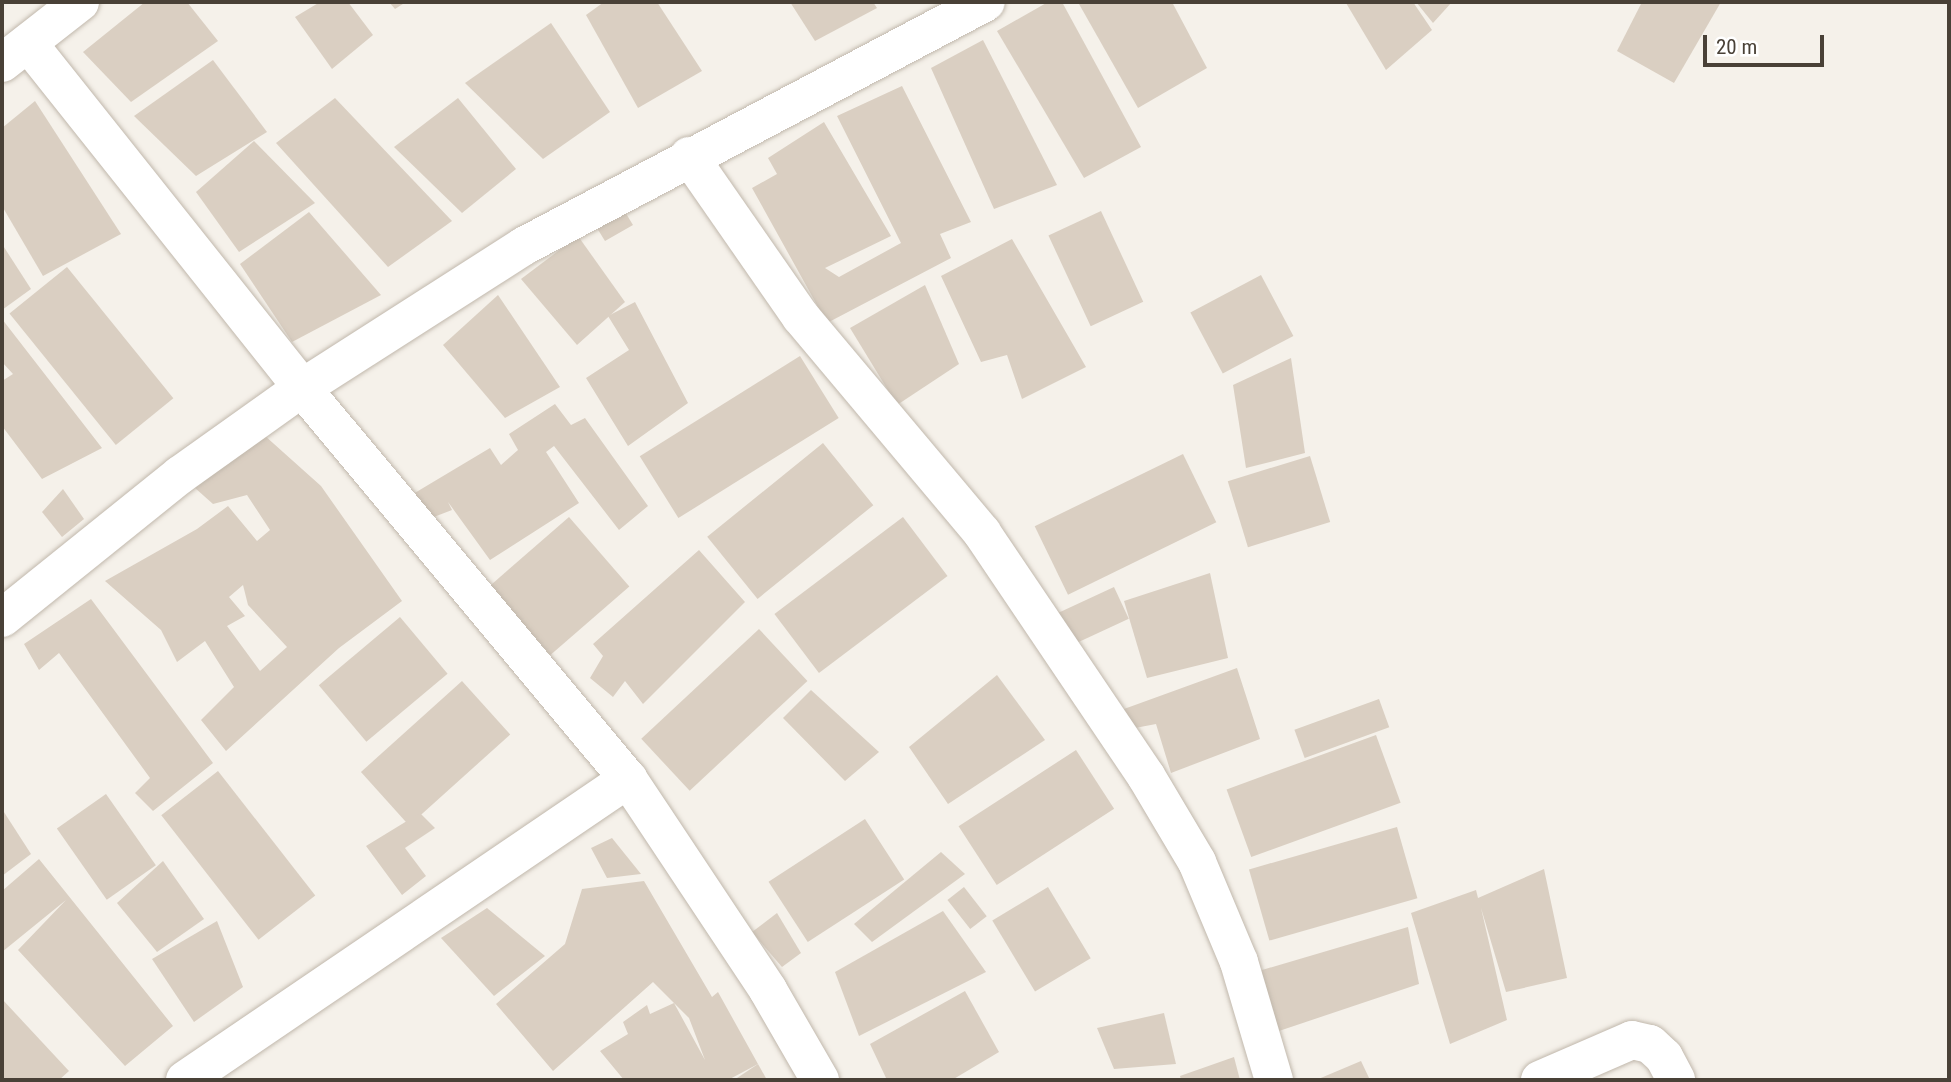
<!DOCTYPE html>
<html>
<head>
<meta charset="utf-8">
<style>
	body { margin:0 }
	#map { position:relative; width:1951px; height:1082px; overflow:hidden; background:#f5f1ea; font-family:"Roboto Condensed",sans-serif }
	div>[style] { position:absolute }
	.building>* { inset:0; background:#dacfc2; transform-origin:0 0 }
	.roads { filter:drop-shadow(0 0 2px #c1b8ac) drop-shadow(0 0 2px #c1b8ac) }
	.minor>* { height:38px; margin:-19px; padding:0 19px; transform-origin:19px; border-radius:19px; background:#fff }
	span { translate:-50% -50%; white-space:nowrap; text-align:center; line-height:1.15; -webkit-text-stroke:7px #fff; paint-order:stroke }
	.frame { position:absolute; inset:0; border:4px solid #494137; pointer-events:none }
	.scale { position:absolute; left:1703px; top:35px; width:121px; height:32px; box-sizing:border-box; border:4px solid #494137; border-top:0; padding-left:9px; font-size:21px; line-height:24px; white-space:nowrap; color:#494137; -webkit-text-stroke:5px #fff; paint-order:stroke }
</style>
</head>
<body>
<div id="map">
	<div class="building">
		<i style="clip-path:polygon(145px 2px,187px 2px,218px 41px,131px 102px,83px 52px)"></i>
		<i style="clip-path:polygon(320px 2px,348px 2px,373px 35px,332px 69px,295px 17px)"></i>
		<i style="clip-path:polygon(389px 2px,406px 2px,395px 9px)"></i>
		<i style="clip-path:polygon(604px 2px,657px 2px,702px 71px,638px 108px,586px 15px)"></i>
		<i style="clip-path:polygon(790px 2px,873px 2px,877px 8px,815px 41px)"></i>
		<i style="clip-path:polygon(1048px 2px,1062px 2px,1141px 147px,1084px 178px,997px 31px)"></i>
		<i style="clip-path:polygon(1082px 2px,1172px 2px,1207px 68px,1138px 108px,1079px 4px)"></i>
		<i style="clip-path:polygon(1413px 2px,1432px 30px,1386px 70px,1346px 3px)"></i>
		<i style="clip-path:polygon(1416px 2px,1452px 2px,1433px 23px)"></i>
		<i style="clip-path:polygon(1642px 2px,1721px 2px,1674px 83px,1617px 51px)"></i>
		<i style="clip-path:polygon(551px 23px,610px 112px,543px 159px,465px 83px)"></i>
		<i style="clip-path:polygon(983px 40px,1057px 185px,994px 209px,931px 68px)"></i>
		<i style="clip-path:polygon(213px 60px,267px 132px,196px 176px,134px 116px)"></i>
		<i style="clip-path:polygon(902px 86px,971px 222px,940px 234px,951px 258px,827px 323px,752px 188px,777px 174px,768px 158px,824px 122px,891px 236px,825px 268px,839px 277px,901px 243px,837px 116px)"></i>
		<i style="clip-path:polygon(335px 98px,452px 221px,388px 267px,276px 143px)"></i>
		<i style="clip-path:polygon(458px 98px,516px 169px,462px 213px,394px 147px)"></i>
		<i style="clip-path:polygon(35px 101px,121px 234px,43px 276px,2px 206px,2px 128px)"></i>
		<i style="clip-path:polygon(254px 141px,315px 203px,239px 252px,196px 192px)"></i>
		<i style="clip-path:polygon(622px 207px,633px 225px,605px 241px,592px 220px)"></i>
		<i style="left:1101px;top:211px;width:100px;height:58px;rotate:65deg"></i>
		<i style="clip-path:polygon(309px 212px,381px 295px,292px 342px,240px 264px)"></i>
		<i style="clip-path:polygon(578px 236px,625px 302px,577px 345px,521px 279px)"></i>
		<i style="clip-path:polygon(1012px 239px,1086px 367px,1022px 399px,1007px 355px,981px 362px,941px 276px)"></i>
		<i style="clip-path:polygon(2px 244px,31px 289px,2px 310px)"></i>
		<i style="left:67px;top:267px;width:169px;height:74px;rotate:51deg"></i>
		<i style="left:1261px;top:275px;width:69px;height:80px;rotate:62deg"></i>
		<i style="clip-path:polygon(925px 285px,959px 364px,897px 405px,850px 328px)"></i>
		<i style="clip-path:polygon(498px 295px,560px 387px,505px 418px,443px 345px)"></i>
		<i style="clip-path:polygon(635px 302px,688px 403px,628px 446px,586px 378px,629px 350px,608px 316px)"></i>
		<i style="clip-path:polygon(2px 319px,102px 448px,42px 479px,2px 426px,2px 381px,13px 374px,2px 362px)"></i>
		<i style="left:800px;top:356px;width:73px;height:189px;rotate:58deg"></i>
		<i style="clip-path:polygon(1291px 358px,1305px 453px,1246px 468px,1233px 385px)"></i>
		<i style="clip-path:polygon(555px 404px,571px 425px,585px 418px,648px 506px,619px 530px,554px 446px,546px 452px,579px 503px,490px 560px,448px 502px,452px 510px,426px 520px,413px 494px,490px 448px,501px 465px,518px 450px,509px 434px)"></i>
		<i style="clip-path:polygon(evenodd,264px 435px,321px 486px,402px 601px,339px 648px,226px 751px,201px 720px,234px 687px,205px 641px,177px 662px,161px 630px,105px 581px,197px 529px,228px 506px,257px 541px,270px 530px,247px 495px,213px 504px,195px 488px,264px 435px,243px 585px,248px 605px,287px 647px,260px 671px,227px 626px,245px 616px,229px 597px,243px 585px)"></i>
		<i style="left:823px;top:443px;width:80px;height:149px;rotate:51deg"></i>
		<i style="left:1183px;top:454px;width:76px;height:165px;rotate:64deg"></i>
		<i style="left:1310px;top:456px;width:69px;height:86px;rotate:73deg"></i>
		<i style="clip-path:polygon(63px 489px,84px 519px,62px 537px,42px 512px)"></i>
		<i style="left:569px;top:517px;width:92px;height:105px;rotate:49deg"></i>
		<i style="left:903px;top:517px;width:74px;height:161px;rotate:53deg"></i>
		<i style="clip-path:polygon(699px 550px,745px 602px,643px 704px,625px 681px,613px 697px,590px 678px,603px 656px,593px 644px)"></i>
		<i style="clip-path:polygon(1210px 573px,1228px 658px,1147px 678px,1124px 601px)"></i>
		<i style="left:1114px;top:587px;width:35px;height:63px;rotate:65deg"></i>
		<i style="clip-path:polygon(91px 599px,213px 763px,153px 811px,135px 793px,150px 778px,59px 653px,39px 670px,24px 644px)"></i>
		<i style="left:400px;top:617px;width:74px;height:106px;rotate:50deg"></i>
		<i style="left:759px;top:629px;width:71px;height:161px;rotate:47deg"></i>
		<i style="clip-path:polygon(1237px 668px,1260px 739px,1171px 773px,1156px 724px,1135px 728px,1124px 709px)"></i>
		<i style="clip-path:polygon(997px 675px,1045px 740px,948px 804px,909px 747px)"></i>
		<i style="left:462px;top:681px;width:72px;height:136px;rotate:48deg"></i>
		<i style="clip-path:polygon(811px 690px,879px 752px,845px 781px,783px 718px)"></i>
		<i style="left:1379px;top:699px;width:30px;height:90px;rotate:70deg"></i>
		<i style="left:1376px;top:735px;width:72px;height:159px;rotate:70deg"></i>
		<i style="left:1076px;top:750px;width:70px;height:140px;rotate:57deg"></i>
		<i style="left:218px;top:771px;width:158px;height:72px;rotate:52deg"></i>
		<i style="left:106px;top:794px;width:87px;height:60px;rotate:55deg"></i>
		<i style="clip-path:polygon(2px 809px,31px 854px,2px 876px)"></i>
		<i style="clip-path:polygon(420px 813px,435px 828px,405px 848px,426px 876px,402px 895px,366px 846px)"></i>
		<i style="left:865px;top:819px;width:72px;height:115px;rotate:57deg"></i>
		<i style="left:1397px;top:827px;width:74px;height:154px;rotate:74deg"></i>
		<i style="clip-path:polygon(612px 838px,641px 874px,607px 878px,591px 848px)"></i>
		<i style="clip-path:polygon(941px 852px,965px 874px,872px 942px,854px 924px)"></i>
		<i style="clip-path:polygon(39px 859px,173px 1026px,125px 1066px,18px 950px,66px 900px,2px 952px,2px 891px)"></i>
		<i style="clip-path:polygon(163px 861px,204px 919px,157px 952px,117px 903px)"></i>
		<i style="clip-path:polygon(1544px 869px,1567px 978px,1506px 992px,1481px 908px,1507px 1020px,1450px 1044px,1411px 913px,1476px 890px,1478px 898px)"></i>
		<i style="clip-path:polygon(evenodd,644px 881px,712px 997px,718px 992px,758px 1064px,728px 1080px,624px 1080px,600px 1051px,628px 1034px,623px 1022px,647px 1005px,650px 1014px,674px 1003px,653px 982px,553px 1071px,496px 1004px,565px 944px,582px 889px,644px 881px,674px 1003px,689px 1018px,705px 1060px,674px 1003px)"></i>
		<i style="left:964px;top:887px;width:37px;height:21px;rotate:52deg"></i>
		<i style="left:1048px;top:887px;width:83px;height:65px;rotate:59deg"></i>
		<i style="clip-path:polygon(487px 908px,545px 956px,494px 996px,441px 938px)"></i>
		<i style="clip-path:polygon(943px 911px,986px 972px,859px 1036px,835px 972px)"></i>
		<i style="clip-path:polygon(777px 913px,801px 953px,782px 967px,752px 932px)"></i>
		<i style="clip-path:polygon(217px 921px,243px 987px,194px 1022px,152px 959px)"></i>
		<i style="clip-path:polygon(1408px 927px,1419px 984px,1273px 1033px,1252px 973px)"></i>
		<i style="clip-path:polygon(965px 991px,999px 1052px,952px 1080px,887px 1080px,870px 1044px)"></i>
		<i style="clip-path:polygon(2px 999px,69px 1071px,59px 1080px,2px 1080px)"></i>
		<i style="clip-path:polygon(1164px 1013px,1176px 1064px,1114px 1069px,1097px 1028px)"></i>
		<i style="clip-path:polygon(1234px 1057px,1240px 1080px,1181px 1080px,1180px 1076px)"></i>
		<i style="clip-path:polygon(1361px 1061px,1370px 1080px,1316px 1080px)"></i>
		<i style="clip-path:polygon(758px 1064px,767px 1080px,734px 1080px)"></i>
	</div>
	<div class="roads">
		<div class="minor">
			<i style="left:28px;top:43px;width:441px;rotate:51.5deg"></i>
			<i style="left:302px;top:388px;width:509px;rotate:50.18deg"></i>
			<i style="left:2px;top:63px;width:99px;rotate:-38deg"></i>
			<i style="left:689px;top:156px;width:196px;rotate:55.2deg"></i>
			<i style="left:801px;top:317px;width:282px;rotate:50deg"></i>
			<i style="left:982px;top:533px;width:293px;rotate:56deg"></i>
			<i style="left:1146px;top:776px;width:100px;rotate:59.3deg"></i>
			<i style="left:1197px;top:862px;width:108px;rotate:67.2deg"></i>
			<i style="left:1239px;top:962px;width:123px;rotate:73.5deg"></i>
			<i style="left:2px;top:618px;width:228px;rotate:-38.8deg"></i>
			<i style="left:180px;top:475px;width:150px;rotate:-35.5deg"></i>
			<i style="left:302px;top:388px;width:264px;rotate:-32.6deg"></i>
			<i style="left:524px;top:246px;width:522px;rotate:-27.84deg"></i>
			<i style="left:185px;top:1080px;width:536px;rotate:-34.19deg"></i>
			<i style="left:628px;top:779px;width:253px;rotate:56.4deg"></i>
			<i style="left:768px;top:990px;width:104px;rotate:60deg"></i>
			<i style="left:1540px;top:1080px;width:100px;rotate:-23.5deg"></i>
			<i style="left:1632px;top:1040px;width:18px;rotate:13deg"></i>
			<i style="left:1650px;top:1044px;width:19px;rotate:43deg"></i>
			<i style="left:1664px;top:1057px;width:26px;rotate:62deg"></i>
		</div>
	</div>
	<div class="frame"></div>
	<div class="scale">20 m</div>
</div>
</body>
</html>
